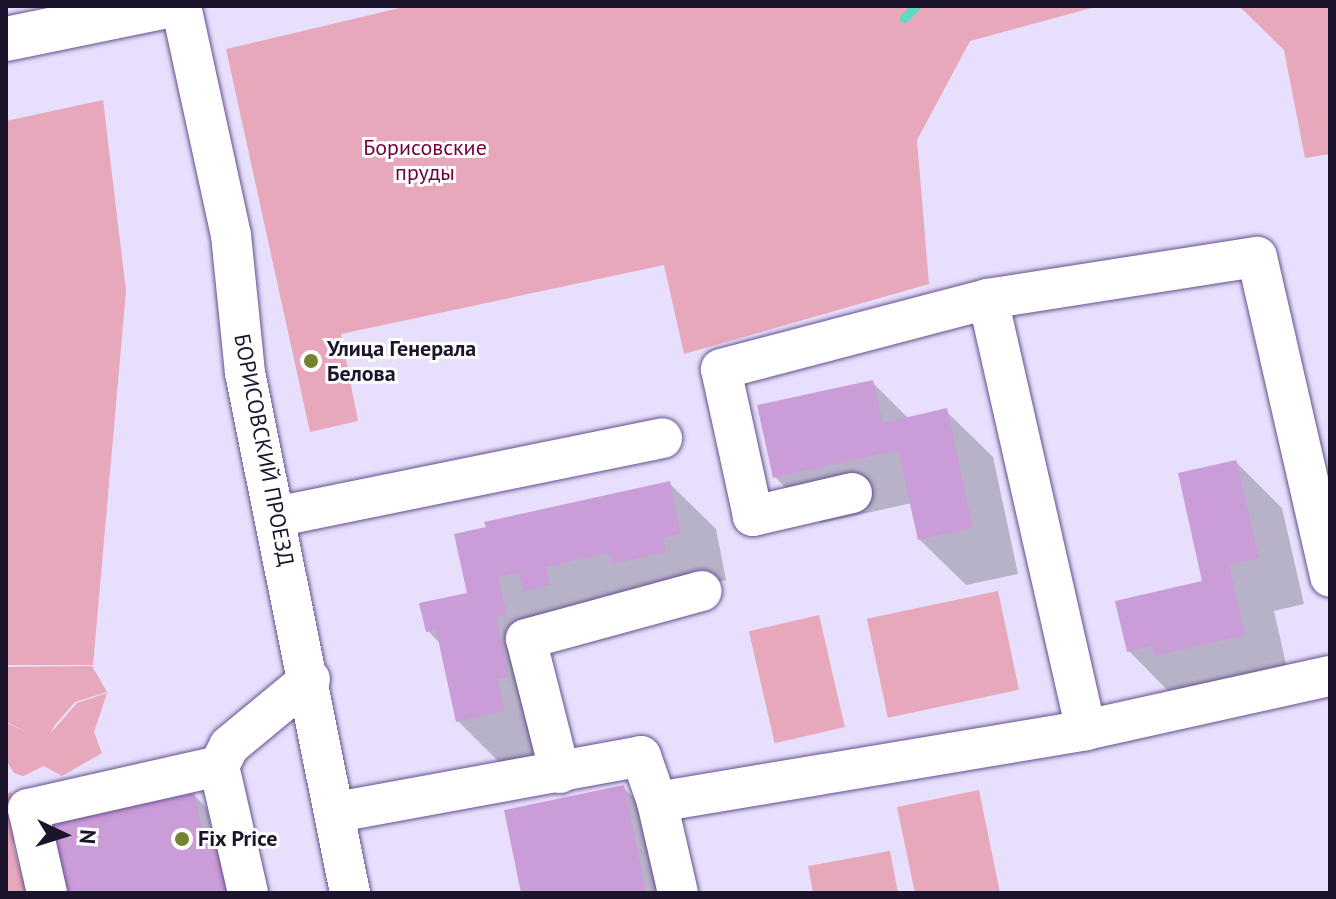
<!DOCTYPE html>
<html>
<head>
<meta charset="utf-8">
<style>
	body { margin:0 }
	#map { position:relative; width:1336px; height:899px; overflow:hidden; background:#e7dffc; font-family:"PT Sans",sans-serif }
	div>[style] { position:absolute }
	.green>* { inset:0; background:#e7a8bc; transform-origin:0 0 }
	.shadow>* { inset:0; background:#0003 }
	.stream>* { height:9px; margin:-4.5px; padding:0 4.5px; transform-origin:4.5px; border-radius:4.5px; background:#5cdac1 }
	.building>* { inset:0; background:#ca9cd8 }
	.roads { filter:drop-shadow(0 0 2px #65508d) drop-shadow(0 0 2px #65508d) }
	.minor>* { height:40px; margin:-20px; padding:0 20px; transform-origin:20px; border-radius:20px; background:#fff }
	.major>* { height:44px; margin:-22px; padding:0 22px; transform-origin:22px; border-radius:22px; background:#fff }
	.dots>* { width:22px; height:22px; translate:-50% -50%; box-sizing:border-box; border:4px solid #fff; border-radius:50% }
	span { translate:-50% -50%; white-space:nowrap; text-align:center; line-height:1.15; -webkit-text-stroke:6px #fff; paint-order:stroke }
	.park-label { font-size:22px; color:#72003c }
	.poi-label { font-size:22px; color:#1c132c; font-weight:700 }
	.left { translate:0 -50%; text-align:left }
	.street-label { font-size:22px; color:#1c132c }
	.frame { position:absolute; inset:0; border:8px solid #1c132c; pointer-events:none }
	.north { position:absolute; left:24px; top:795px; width:80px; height:80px; -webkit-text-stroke:6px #fff; paint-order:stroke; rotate:94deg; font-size:22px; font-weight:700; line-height:32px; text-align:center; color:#1c132c }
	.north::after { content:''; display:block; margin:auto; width:28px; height:36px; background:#1c132c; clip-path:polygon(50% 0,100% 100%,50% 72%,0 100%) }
</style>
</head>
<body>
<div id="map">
	<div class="green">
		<i style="clip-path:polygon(408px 6px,1099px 6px,970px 41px,917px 140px,929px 284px,684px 354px,664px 265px,341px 334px,358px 421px,310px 432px,226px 49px)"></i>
		<i style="clip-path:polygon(1239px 6px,1330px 6px,1330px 154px,1305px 158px,1284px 50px)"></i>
		<i style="clip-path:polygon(103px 100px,126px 291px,93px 665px,6px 665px,6px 121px)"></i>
		<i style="left:998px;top:591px;width:101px;height:134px;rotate:78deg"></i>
		<i style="left:819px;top:615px;width:115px;height:72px;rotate:77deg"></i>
		<i style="clip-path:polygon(92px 666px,107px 692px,75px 702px,55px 725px,50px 734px,77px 703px,107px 693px,94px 732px,102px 753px,62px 776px,44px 766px,23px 776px,14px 773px,6px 760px,6px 723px,27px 732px,6px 722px,6px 667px)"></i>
		<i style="clip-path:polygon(979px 790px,1000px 893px,915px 893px,897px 807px)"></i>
		<i style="clip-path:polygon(11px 792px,16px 825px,13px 846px,27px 893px,6px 893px,6px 795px)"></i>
		<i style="clip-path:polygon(890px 851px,898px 893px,813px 893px,808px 866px)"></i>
	</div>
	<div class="shadow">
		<i style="clip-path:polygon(872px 382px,909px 419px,946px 411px,993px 457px,1018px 574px,966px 585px,919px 539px,912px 503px,821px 523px,775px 477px)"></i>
		<i style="clip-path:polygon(1236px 462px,1282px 508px,1304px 604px,1274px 611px,1290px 682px,1175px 698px,1129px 651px,1205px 583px)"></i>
		<i style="clip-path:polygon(669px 483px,716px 529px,726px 580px,543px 623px,551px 757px,504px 767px,458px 721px,441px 644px,428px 631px,470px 594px,457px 535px)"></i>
		<i style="clip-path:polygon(623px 787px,669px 834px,682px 893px,523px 893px)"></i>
		<i style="clip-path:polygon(194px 795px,207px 808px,214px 843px,64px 893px)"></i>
	</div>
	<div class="stream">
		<i style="left:904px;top:18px;width:17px;rotate:-45deg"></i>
	</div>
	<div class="building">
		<i style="clip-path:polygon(873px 380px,883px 423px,947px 408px,973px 528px,918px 540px,898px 450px,773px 478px,757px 405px)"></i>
		<i style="clip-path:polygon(1236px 460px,1259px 558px,1229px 565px,1245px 635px,1155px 656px,1152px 646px,1127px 652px,1115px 601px,1202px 581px,1178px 473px)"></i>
		<i style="clip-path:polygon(670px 481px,681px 534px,663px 538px,666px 552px,612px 564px,609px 553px,546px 567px,550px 585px,523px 591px,519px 573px,498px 577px,507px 615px,496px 617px,509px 677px,498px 679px,505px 711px,456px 722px,436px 630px,426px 632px,419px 603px,467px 593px,454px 534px,486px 527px,484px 522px)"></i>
		<i style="clip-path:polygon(624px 785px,646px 893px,521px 893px,504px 810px)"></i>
		<i style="clip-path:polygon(194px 793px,203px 831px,217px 843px,228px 893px,62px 893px,47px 825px)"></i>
	</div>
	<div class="roads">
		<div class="minor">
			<i style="left:181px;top:6px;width:234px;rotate:77.7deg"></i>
			<i style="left:231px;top:235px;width:139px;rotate:84.2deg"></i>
			<i style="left:245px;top:373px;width:530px;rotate:78.58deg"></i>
			<i style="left:988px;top:299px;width:442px;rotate:77.2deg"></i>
			<i style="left:852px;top:493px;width:102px;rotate:166.9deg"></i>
			<i style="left:753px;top:516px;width:150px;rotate:-102.3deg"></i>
			<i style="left:721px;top:369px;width:276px;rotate:-14.7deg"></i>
			<i style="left:988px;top:299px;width:272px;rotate:-8.9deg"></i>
			<i style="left:1257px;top:257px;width:328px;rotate:77.1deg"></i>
			<i style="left:275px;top:517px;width:395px;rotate:-11.5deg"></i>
			<i style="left:219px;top:766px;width:22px;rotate:-63deg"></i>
			<i style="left:229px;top:746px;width:105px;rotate:-39.6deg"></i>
			<i style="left:560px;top:773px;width:138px;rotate:-104.2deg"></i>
			<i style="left:526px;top:639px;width:182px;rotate:-15.3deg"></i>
			<i style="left:657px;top:802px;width:93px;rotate:77deg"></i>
			<i style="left:337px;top:812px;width:309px;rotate:-10.4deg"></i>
			<i style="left:641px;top:756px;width:49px;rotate:70.8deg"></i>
			<i style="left:657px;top:802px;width:435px;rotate:-9.5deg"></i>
			<i style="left:1086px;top:730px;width:250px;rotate:-12.5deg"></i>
			<i style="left:47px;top:893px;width:86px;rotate:-102.7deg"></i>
			<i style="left:28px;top:809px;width:196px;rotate:-12.7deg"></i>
			<i style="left:219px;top:766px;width:130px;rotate:77.1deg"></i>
		</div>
		<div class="major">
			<i style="left:6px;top:39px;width:164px;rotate:-11.6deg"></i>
		</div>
	</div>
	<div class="dots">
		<i style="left:311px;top:361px;background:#758331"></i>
		<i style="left:182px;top:839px;background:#758331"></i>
	</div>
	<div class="park-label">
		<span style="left:425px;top:160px">Борисовские<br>пруды</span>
	</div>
	<div class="poi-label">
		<span class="left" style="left:327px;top:361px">Улица Генерала<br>Белова</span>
		<span class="left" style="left:198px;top:839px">Fix Price</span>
	</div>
	<div class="street-label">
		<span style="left:264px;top:450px;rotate:79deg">БОРИСОВСКИЙ ПРОЕЗД</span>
	</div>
	<div class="frame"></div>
	<div class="north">N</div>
</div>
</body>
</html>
